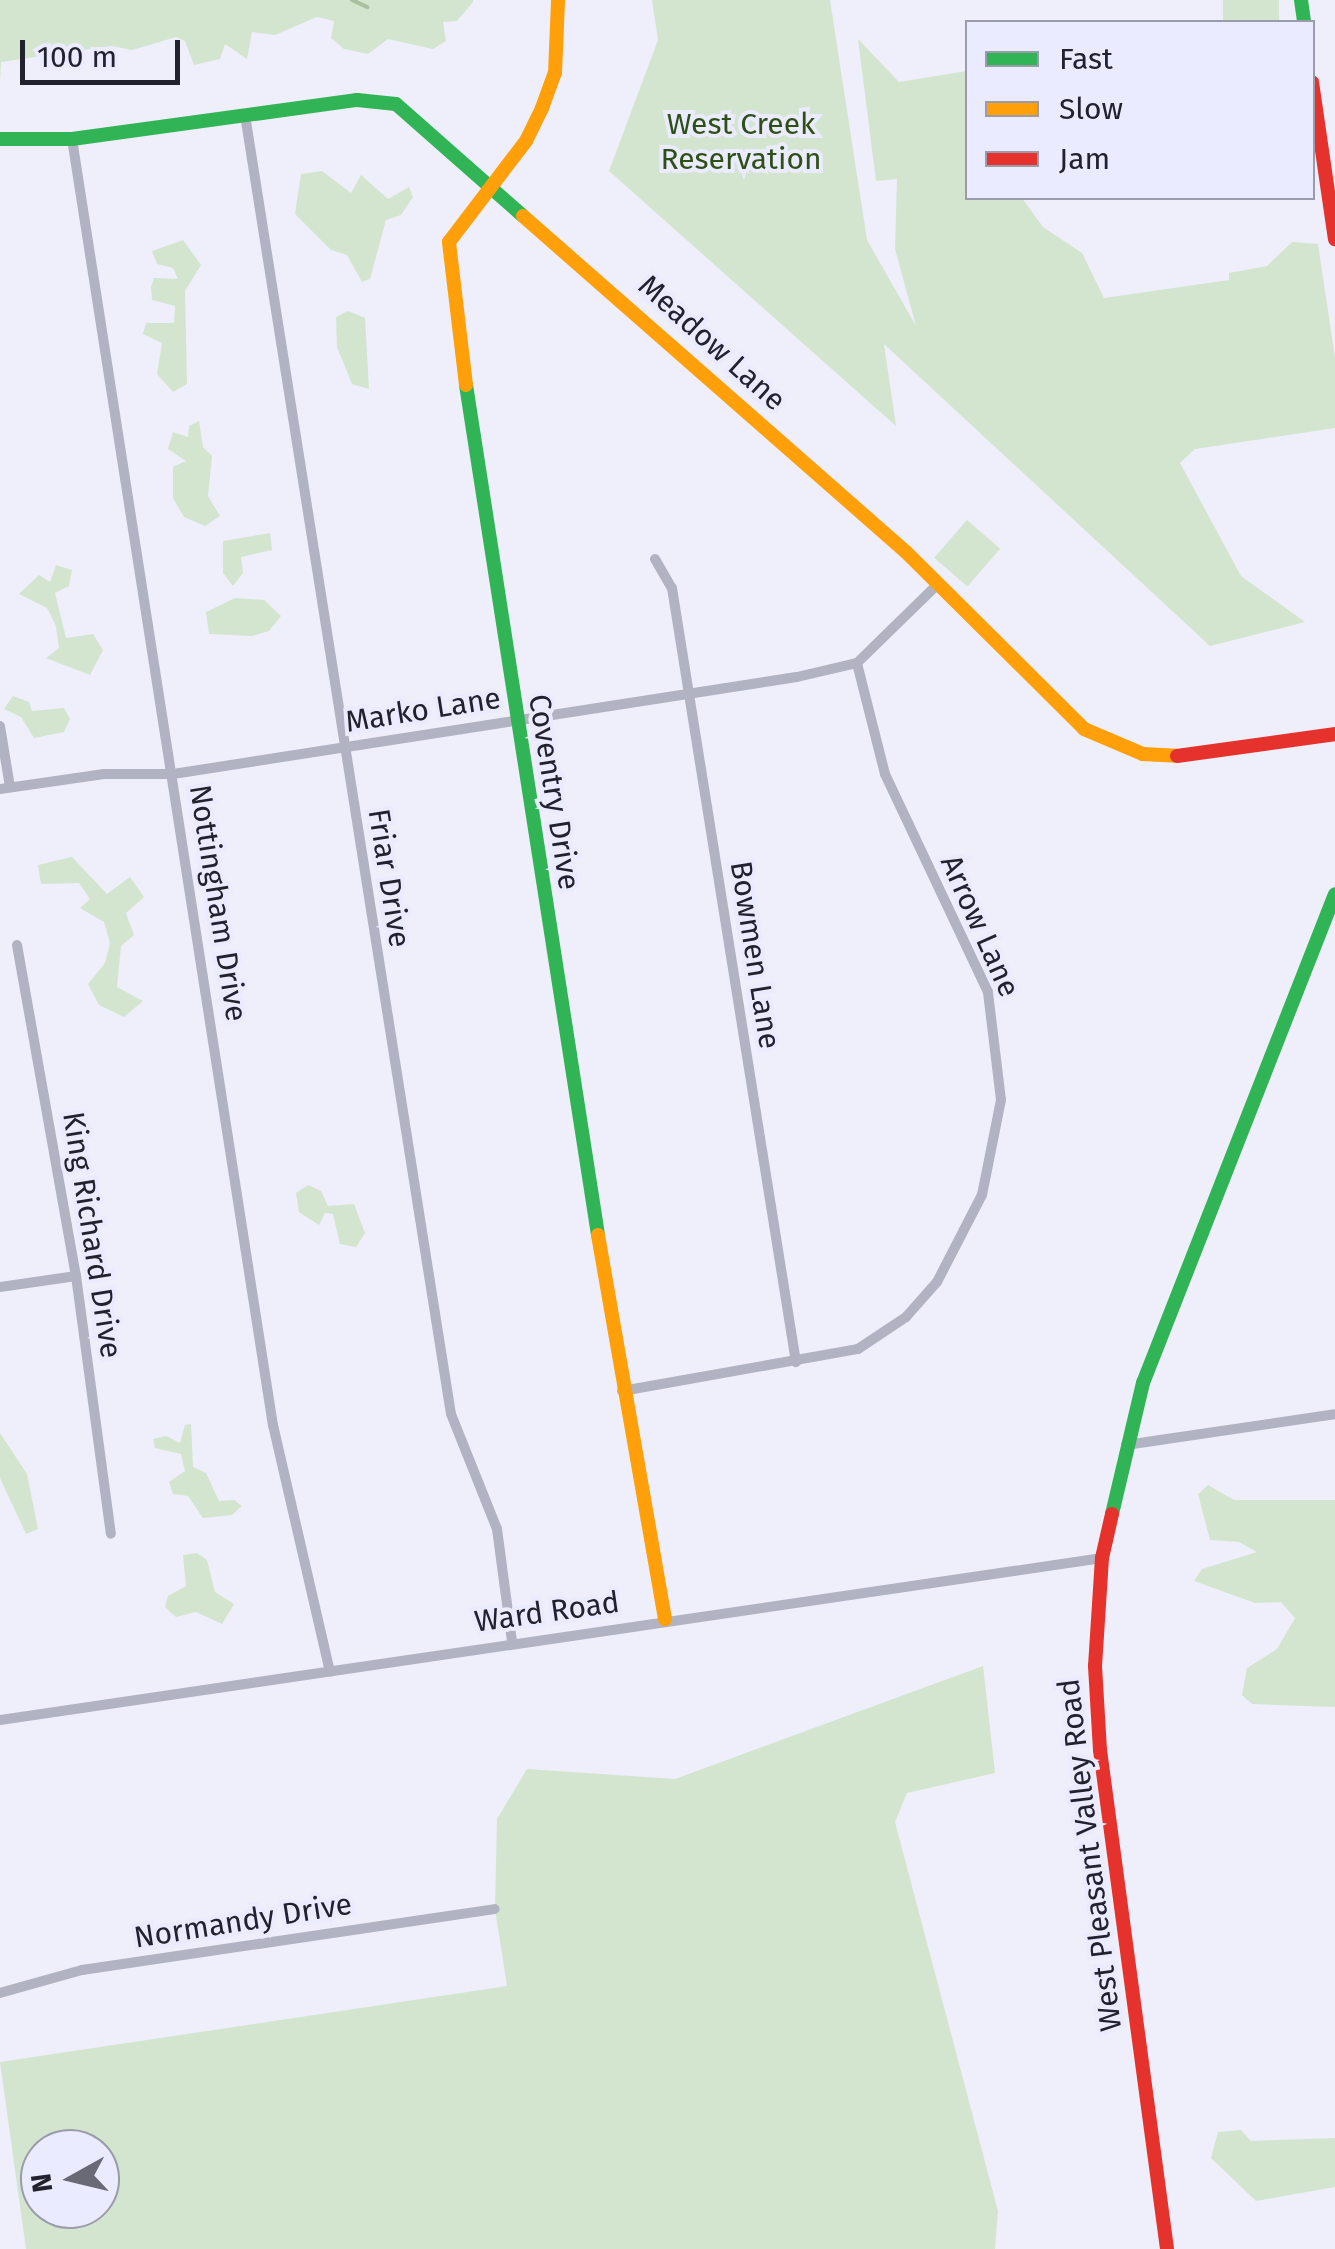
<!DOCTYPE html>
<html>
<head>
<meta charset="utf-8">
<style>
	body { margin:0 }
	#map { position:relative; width:1335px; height:2249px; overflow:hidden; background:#eeeffa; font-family:"Fira Sans",sans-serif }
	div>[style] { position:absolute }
	.green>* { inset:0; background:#d3e5cf; transform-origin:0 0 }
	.stream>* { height:4px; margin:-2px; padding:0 2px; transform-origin:2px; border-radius:2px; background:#a7c19d }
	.street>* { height:10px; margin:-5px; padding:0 5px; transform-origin:5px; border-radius:5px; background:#b2b3c2 }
	.fast>* { height:14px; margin:-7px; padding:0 7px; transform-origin:7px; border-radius:7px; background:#30b455 }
	.slow>* { height:14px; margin:-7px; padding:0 7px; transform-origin:7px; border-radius:7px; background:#ff9f0a }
	.jam>* { height:14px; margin:-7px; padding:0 7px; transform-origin:7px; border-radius:7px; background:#e5322d }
	span { translate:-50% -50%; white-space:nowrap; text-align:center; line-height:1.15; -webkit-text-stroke:8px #eaebfe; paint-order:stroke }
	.park-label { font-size:30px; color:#2e5015 }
	.street-label { font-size:30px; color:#22222e }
	.legend { position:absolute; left:965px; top:20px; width:350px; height:180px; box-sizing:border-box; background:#eaebfe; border:2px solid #9a9bab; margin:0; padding:12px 18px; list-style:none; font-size:30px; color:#22222e }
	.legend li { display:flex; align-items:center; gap:20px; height:50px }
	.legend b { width:50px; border:2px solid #9a9bab }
	.north { position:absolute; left:20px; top:2129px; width:100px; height:100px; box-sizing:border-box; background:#eaebfe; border:2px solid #9a9bab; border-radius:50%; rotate:262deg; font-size:28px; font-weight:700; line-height:40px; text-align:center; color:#22222e }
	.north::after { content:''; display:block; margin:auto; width:35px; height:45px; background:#696a75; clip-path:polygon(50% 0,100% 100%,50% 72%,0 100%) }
	.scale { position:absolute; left:20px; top:40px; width:160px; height:45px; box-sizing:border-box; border:5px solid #22222e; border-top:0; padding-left:12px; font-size:30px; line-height:35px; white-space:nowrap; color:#22222e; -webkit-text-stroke:8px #eaebfe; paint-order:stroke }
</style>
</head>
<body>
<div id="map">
	<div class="green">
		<i style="clip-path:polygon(0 0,473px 0,473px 2px,457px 21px,443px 22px,446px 41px,433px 49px,388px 39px,368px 54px,344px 49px,331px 38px,334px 21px,317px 17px,275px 35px,252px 32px,247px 59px,225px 44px,220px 59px,194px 65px,185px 41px,176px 37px,132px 50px,111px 46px,1px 62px,0 81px)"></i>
		<i style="clip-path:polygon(652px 0,830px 0,867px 240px,916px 326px,895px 249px,897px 179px,876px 181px,858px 39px,899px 82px,967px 71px,968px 198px,1022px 198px,1043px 227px,1082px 253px,1104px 298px,1229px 280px,1229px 273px,1267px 266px,1292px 242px,1318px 244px,1335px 358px,1335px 428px,1195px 449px,1180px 463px,1241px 576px,1305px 622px,1210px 646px,884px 344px,896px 426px,609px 171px,658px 40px)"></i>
		<i style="left:1223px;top:0;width:56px;height:23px"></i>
		<i style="clip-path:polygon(322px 171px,351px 193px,361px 175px,388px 199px,409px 187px,413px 197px,401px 215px,386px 220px,370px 279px,362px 282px,347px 255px,331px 250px,295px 214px,301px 174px)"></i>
		<i style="clip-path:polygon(183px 240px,201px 265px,185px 291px,187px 384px,173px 392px,157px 374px,162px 343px,143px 334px,146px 323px,174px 323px,175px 306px,152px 300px,151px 287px,154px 278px,178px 279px,173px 268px,157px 264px,152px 251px)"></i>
		<i style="clip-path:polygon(348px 311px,365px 318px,369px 389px,352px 384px,337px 347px,336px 317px)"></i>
		<i style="clip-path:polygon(199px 421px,203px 447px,212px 456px,208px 496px,220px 516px,205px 526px,184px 517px,173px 498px,173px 467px,186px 461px,168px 449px,173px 432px,188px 437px,189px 426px)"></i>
		<i style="left:967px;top:520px;width:44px;height:50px;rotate:41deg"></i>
		<i style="clip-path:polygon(270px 533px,272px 550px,241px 557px,243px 573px,233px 586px,223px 573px,223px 541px)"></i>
		<i style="clip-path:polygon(56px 565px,72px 570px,69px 586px,55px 593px,66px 638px,93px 634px,103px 650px,90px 675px,46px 658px,59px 648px,56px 626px,47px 608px,19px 594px,39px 575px,50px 582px)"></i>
		<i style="clip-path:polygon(235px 598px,264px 600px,281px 616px,269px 631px,252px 636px,209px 634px,206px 612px)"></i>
		<i style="clip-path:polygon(13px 696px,29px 702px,32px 711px,64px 708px,70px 719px,64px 732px,34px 738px,21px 717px,4px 709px)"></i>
		<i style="clip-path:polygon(72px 857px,107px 894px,130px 877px,144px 897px,126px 913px,134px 935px,121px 946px,117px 987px,143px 1001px,124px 1017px,99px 1005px,88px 984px,105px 963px,110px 943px,104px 922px,80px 908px,90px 899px,79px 883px,41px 884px,38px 865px)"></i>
		<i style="clip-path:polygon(308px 1185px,321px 1191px,328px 1206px,354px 1204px,365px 1233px,356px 1247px,340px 1244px,333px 1214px,325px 1213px,319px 1225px,299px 1212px,296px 1193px)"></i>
		<i style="clip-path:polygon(191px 1424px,193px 1467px,206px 1473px,219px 1501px,234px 1500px,242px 1506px,232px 1515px,203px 1518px,188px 1496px,173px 1494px,169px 1482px,185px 1471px,181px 1454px,155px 1448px,153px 1439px,166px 1436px,180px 1443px,185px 1425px)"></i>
		<i style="clip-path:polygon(0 1433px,27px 1474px,38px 1529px,26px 1534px,0 1478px)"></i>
		<i style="clip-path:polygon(1208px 1485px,1234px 1500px,1335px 1500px,1335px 1707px,1252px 1704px,1242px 1695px,1247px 1668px,1277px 1649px,1295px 1618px,1281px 1602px,1255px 1603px,1194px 1581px,1202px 1569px,1257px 1552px,1239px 1542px,1210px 1540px,1198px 1494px)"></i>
		<i style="clip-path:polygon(197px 1553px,207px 1560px,215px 1592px,234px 1604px,222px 1624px,196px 1612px,176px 1617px,165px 1607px,168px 1596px,186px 1586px,183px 1555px)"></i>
		<i style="clip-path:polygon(evenodd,983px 1666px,995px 1773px,907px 1793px,895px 1822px,998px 2211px,995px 2249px,26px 2249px,0 2062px,507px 1986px,495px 1909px,497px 1819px,527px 1769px,675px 1779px,983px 1666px,40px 2149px,100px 2149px,100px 2209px,40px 2209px,40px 2149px)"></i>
		<i style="clip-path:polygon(1241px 2130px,1251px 2141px,1335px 2138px,1335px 2187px,1256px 2201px,1211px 2158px,1218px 2132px)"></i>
	</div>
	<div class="stream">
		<i style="left:352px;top:0;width:17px;rotate:25deg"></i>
	</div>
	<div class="street">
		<i style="left:245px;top:115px;width:1315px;rotate:80.99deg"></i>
		<i style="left:451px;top:1414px;width:124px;rotate:68.2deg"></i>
		<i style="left:497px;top:1529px;width:113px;rotate:82.4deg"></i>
		<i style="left:72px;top:139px;width:1302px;rotate:81.12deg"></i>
		<i style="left:273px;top:1425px;width:253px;rotate:77deg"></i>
		<i style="left:655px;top:559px;width:34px;rotate:60deg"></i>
		<i style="left:672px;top:588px;width:784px;rotate:80.9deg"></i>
		<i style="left:0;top:726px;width:62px;rotate:80.7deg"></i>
		<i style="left:0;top:789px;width:105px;rotate:-8.2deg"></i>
		<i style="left:104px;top:774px;width:69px"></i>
		<i style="left:173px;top:774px;width:631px;rotate:-8.84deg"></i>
		<i style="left:797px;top:677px;width:62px;rotate:-13.1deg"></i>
		<i style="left:857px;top:663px;width:115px;rotate:-44.3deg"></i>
		<i style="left:17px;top:945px;width:336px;rotate:79.9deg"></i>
		<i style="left:76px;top:1276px;width:260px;rotate:82.3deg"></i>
		<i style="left:0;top:1287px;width:77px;rotate:-8.2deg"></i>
		<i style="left:622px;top:1391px;width:240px;rotate:-10.1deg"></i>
		<i style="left:858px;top:1349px;width:58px;rotate:-33.7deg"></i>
		<i style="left:906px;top:1317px;width:47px;rotate:-48.5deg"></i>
		<i style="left:937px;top:1282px;width:98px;rotate:-62.7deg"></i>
		<i style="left:982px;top:1195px;width:97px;rotate:-78.7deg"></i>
		<i style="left:1001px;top:1100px;width:109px;rotate:-96.9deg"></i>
		<i style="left:988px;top:992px;width:241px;rotate:-115.3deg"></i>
		<i style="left:885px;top:774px;width:114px;rotate:-104.2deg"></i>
		<i style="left:1126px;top:1445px;width:211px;rotate:-8.4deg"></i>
		<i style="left:0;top:1720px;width:1114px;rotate:-8.36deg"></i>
		<i style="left:0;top:1993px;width:85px;rotate:-15.7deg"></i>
		<i style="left:82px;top:1970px;width:417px;rotate:-8.4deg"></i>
	</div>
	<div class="fast">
		<i style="left:1301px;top:0;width:22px;rotate:82deg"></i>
		<i style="left:0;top:139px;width:72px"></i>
		<i style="left:72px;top:139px;width:288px;rotate:-7.8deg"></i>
		<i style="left:357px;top:100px;width:39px;rotate:6deg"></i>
		<i style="left:396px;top:104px;width:169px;rotate:41.4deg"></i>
		<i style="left:466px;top:385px;width:860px;rotate:81.17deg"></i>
		<i style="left:1112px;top:1514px;width:135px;rotate:-76.7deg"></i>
		<i style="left:1143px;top:1383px;width:525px;rotate:-68.56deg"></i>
	</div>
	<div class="slow">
		<i style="left:523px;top:216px;width:509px;rotate:41.26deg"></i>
		<i style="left:906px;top:552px;width:251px;rotate:44.8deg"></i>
		<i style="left:1084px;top:729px;width:64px;rotate:23deg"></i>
		<i style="left:1143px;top:754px;width:34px;rotate:3deg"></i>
		<i style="left:466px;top:385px;width:144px;rotate:-96.8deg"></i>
		<i style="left:449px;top:242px;width:127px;rotate:-52.7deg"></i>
		<i style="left:526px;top:141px;width:37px;rotate:-64deg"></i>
		<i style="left:542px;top:108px;width:37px;rotate:-70deg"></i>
		<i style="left:555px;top:73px;width:73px;rotate:-87.6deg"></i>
		<i style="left:598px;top:1235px;width:390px;rotate:80.1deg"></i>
	</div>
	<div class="jam">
		<i style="left:1312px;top:82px;width:159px;rotate:81.7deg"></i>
		<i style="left:1177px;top:756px;width:160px;rotate:-7.9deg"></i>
		<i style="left:1112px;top:1514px;width:45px;rotate:102.8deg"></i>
		<i style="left:1102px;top:1558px;width:108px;rotate:93.7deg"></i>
		<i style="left:1095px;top:1666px;width:84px;rotate:86.6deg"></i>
		<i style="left:1100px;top:1750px;width:503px;rotate:82.35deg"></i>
	</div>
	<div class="park-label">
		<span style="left:741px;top:141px">West Creek<br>Reservation</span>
	</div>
	<div class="street-label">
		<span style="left:712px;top:343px;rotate:42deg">Meadow Lane</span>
		<span style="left:423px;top:710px;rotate:-9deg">Marko Lane</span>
		<span style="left:554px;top:792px;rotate:81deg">Coventry Drive</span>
		<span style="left:389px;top:878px;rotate:81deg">Friar Drive</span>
		<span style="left:218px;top:903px;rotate:81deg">Nottingham Drive</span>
		<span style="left:980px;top:926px;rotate:66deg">Arrow Lane</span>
		<span style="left:755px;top:955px;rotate:81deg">Bowmen Lane</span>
		<span style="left:92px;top:1235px;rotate:81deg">King Richard Drive</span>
		<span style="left:547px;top:1612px;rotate:-8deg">Ward Road</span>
		<span style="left:1090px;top:1855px;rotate:-97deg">West Pleasant Valley Road</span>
		<span style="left:243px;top:1921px;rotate:-9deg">Normandy Drive</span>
	</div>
	<ul class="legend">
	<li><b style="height:12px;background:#30b455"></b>Fast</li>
	<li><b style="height:12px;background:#ff9f0a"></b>Slow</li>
	<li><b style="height:12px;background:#e5322d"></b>Jam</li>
	</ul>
	<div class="north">N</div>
	<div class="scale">100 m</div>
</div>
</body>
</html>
